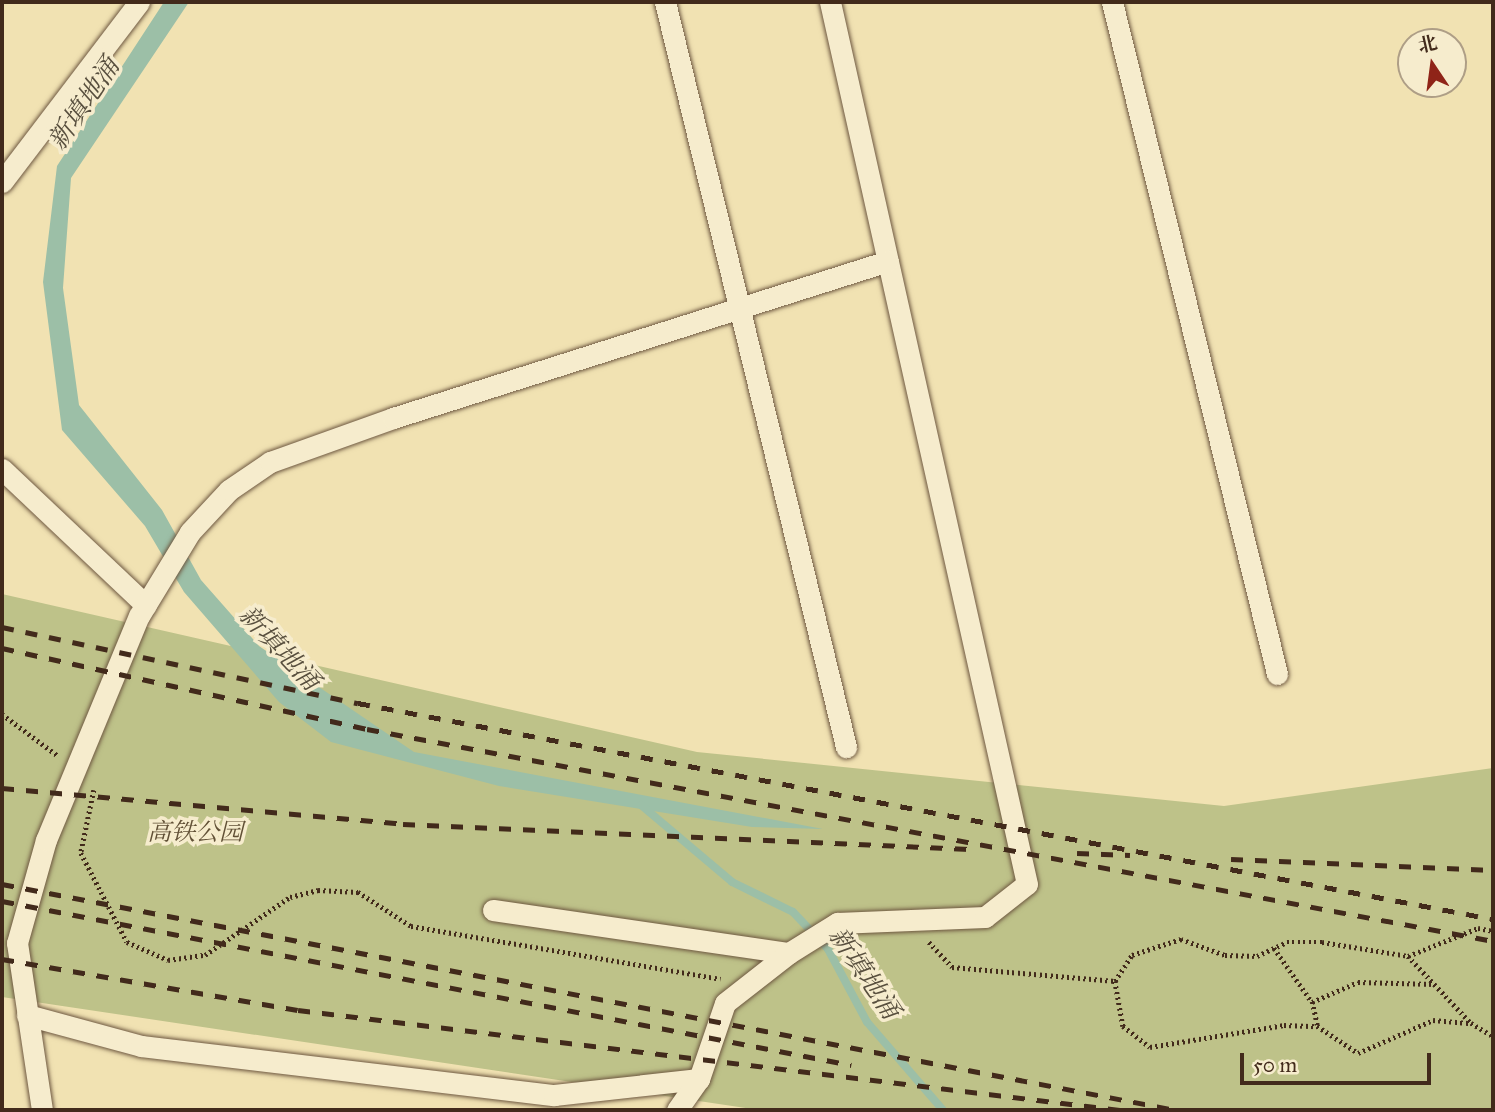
<!DOCTYPE html>
<html>
<head>
<meta charset="utf-8">
<style>
	body { margin:0 }
	#map { position:relative; width:1495px; height:1112px; overflow:hidden; background:#f1e2b2; font-family:"IM FELL Great Primer","Noto Serif SC",serif }
	div>[style] { position:absolute }
	.green>* { inset:0; background:#bec289 }
	.water>* { inset:0; background:#9cbfa7 }
	.stream>* { height:8px; margin:-4px; padding:0 4px; transform-origin:4px; border-radius:4px; background:#9cbfa7 }
	.path>* { height:4.5px; margin-top:-2.25px; transform-origin:0; background:repeating-linear-gradient(90deg,#422a1b 0 2px,transparent 0 5.5px) }
	.roads { filter:drop-shadow(0 0 2px #6e5841) drop-shadow(0 0 2px #6e5841) }
	.street>* { height:21px; margin:-10.5px; padding:0 10.5px; transform-origin:10.5px; border-radius:10.5px; background:#f6eccd }
	.rail>* { height:5px; margin-top:-2.5px; transform-origin:0; background:repeating-linear-gradient(90deg,#422a1b 0 12px,transparent 0 24px) }
	span { translate:-50% -50%; white-space:nowrap; text-align:center; line-height:1.15; -webkit-text-stroke:7px #f6eccd; paint-order:stroke }
	.park-label { font-size:24px; color:#615036; font-style:italic }
	.water-label { font-size:26px; color:#584f3e; font-style:italic }
	.frame { position:absolute; inset:0; border:4px solid #422a1b; pointer-events:none }
	.north { position:absolute; left:1397px; top:28px; width:70px; height:70px; box-sizing:border-box; background:#f6eccd; border:2px solid #ae9e86; border-radius:50%; rotate:347deg; font-size:19px; font-weight:700; line-height:28px; text-align:center; color:#422a1b }
	.north::after { content:''; display:block; margin:auto; width:24px; height:32px; background:#8f2418; clip-path:polygon(50% 0,100% 100%,50% 72%,0 100%) }
	.scale { position:absolute; left:1240px; top:1053px; width:191px; height:32px; box-sizing:border-box; border:4px solid #422a1b; border-top:0; padding-left:9px; font-size:21px; line-height:24px; white-space:nowrap; color:#422a1b; -webkit-text-stroke:5px #f6eccd; paint-order:stroke }
</style>
</head>
<body>
<div id="map">
	<div class="green">
		<i style="clip-path:polygon(2px 594px,697px 752px,1224px 806px,1493px 768px,1493px 1110px,759px 1110px,2px 997px)"></i>
	</div>
	<div class="water">
		<i style="clip-path:polygon(164px 2px,189px 2px,71px 178px,63px 288px,79px 405px,162px 510px,201px 580px,259px 646px,414px 752px,823px 829px,752px 827px,499px 786px,331px 742px,279px 702px,184px 592px,145px 526px,62px 430px,43px 282px,57px 166px)"></i>
	</div>
	<div class="stream">
		<i style="left:641px;top:805px;width:119px;rotate:40.2deg"></i>
		<i style="left:732px;top:882px;width:68px;rotate:26.2deg"></i>
		<i style="left:793px;top:912px;width:51px;rotate:46.6deg"></i>
		<i style="left:828px;top:949px;width:83px;rotate:61.9deg"></i>
		<i style="left:867px;top:1022px;width:116px;rotate:49.2deg"></i>
	</div>
	<div class="path">
		<i style="left:2px;top:714px;width:69px;rotate:36.7deg"></i>
		<i style="left:94px;top:790px;width:64px;rotate:101.7deg"></i>
		<i style="left:81px;top:853px;width:100px;rotate:62.7deg"></i>
		<i style="left:127px;top:942px;width:45px;rotate:23.7deg"></i>
		<i style="left:168px;top:960px;width:37px;rotate:-8deg"></i>
		<i style="left:205px;top:955px;width:103px;rotate:-34.3deg"></i>
		<i style="left:290px;top:897px;width:29px;rotate:-14deg"></i>
		<i style="left:318px;top:890px;width:40px;rotate:2.9deg"></i>
		<i style="left:358px;top:892px;width:63px;rotate:32.7deg"></i>
		<i style="left:411px;top:926px;width:314px;rotate:9.7deg"></i>
		<i style="left:929px;top:942px;width:34px;rotate:47deg"></i>
		<i style="left:952px;top:967px;width:164px;rotate:4.9deg"></i>
		<i style="left:1115px;top:981px;width:31px;rotate:-57deg"></i>
		<i style="left:1132px;top:955px;width:52px;rotate:-18.1deg"></i>
		<i style="left:1181px;top:939px;width:47px;rotate:20deg"></i>
		<i style="left:1225px;top:955px;width:32px;rotate:2deg"></i>
		<i style="left:1257px;top:956px;width:33px;rotate:-25deg"></i>
		<i style="left:1287px;top:942px;width:35px"></i>
		<i style="left:1322px;top:942px;width:87px;rotate:9.2deg"></i>
		<i style="left:1408px;top:956px;width:75px;rotate:-21.8deg"></i>
		<i style="left:1478px;top:928px;width:15px;rotate:11deg"></i>
		<i style="left:1274px;top:948px;width:66px;rotate:54.9deg"></i>
		<i style="left:1408px;top:956px;width:92px;rotate:46.8deg"></i>
		<i style="left:1115px;top:981px;width:46px;rotate:79.9deg"></i>
		<i style="left:1123px;top:1026px;width:34px;rotate:38deg"></i>
		<i style="left:1150px;top:1047px;width:136px;rotate:-9.3deg"></i>
		<i style="left:1284px;top:1025px;width:33px;rotate:2deg"></i>
		<i style="left:1317px;top:1026px;width:49px;rotate:33.4deg"></i>
		<i style="left:1358px;top:1053px;width:82px;rotate:-23.7deg"></i>
		<i style="left:1433px;top:1020px;width:38px;rotate:5deg"></i>
		<i style="left:1471px;top:1023px;width:26px;rotate:31deg"></i>
		<i style="left:1317px;top:1025px;width:24px;rotate:-102deg"></i>
		<i style="left:1312px;top:1002px;width:50px;rotate:-23.5deg"></i>
		<i style="left:1358px;top:982px;width:76px;rotate:1.5deg"></i>
	</div>
	<div class="roads">
		<div class="street">
			<i style="left:665px;top:2px;width:767px;rotate:76.34deg"></i>
			<i style="left:1112px;top:2px;width:692px;rotate:76.2deg"></i>
			<i style="left:2px;top:182px;width:226px;rotate:-52.7deg"></i>
			<i style="left:2px;top:469px;width:198px;rotate:43.4deg"></i>
			<i style="left:493px;top:910px;width:299px;rotate:8.3deg"></i>
			<i style="left:789px;top:953px;width:57px;rotate:-32deg"></i>
			<i style="left:837px;top:923px;width:148px;rotate:-2.3deg"></i>
			<i style="left:985px;top:917px;width:53px;rotate:-38.2deg"></i>
			<i style="left:1027px;top:884px;width:904px;rotate:-102.59deg"></i>
			<i style="left:27px;top:1015px;width:118px;rotate:15.2deg"></i>
			<i style="left:141px;top:1046px;width:416px;rotate:6.8deg"></i>
			<i style="left:554px;top:1095px;width:146px;rotate:-6.3deg"></i>
			<i style="left:699px;top:1079px;width:80px;rotate:-71.1deg"></i>
			<i style="left:725px;top:1003px;width:81px;rotate:-38deg"></i>
			<i style="left:42px;top:1110px;width:169px;rotate:-98.5deg"></i>
			<i style="left:17px;top:943px;width:107px;rotate:-74.3deg"></i>
			<i style="left:46px;top:840px;width:243px;rotate:-67.5deg"></i>
			<i style="left:139px;top:616px;width:98px;rotate:-58.7deg"></i>
			<i style="left:190px;top:532px;width:57px;rotate:-47.1deg"></i>
			<i style="left:229px;top:490px;width:50px;rotate:-34.3deg"></i>
			<i style="left:270px;top:462px;width:131px;rotate:-19.7deg"></i>
			<i style="left:393px;top:418px;width:519px;rotate:-17.6deg"></i>
			<i style="left:677px;top:1110px;width:38px;rotate:-55deg"></i>
		</div>
	</div>
	<div class="rail">
		<i style="left:2px;top:627px;width:364px;rotate:12.1deg"></i>
		<i style="left:358px;top:703px;width:1155px;rotate:10.78deg"></i>
		<i style="left:2px;top:648px;width:374px;rotate:12.5deg"></i>
		<i style="left:367px;top:729px;width:1146px;rotate:10.66deg"></i>
		<i style="left:2px;top:788px;width:403px;rotate:5.1deg"></i>
		<i style="left:403px;top:824px;width:567px;rotate:2.53deg"></i>
		<i style="left:1077px;top:853px;width:53px;rotate:2.2deg"></i>
		<i style="left:1231px;top:859px;width:262px;rotate:2.4deg"></i>
		<i style="left:2px;top:884px;width:1196px;rotate:10.9deg"></i>
		<i style="left:2px;top:901px;width:865px;rotate:10.93deg"></i>
		<i style="left:2px;top:959px;width:300px;rotate:9.8deg"></i>
		<i style="left:298px;top:1010px;width:828px;rotate:6.94deg"></i>
	</div>
	<div class="park-label">
		<span style="left:195px;top:833px">高铁公园</span>
	</div>
	<div class="water-label">
		<span style="left:84px;top:104px;rotate:-56deg">新填地涌</span>
		<span style="left:279px;top:648px;rotate:47deg">新填地涌</span>
		<span style="left:864px;top:973px;rotate:56deg">新填地涌</span>
	</div>
	<div class="frame"></div>
	<div class="north">北</div>
	<div class="scale">50 m</div>
</div>
</body>
</html>
